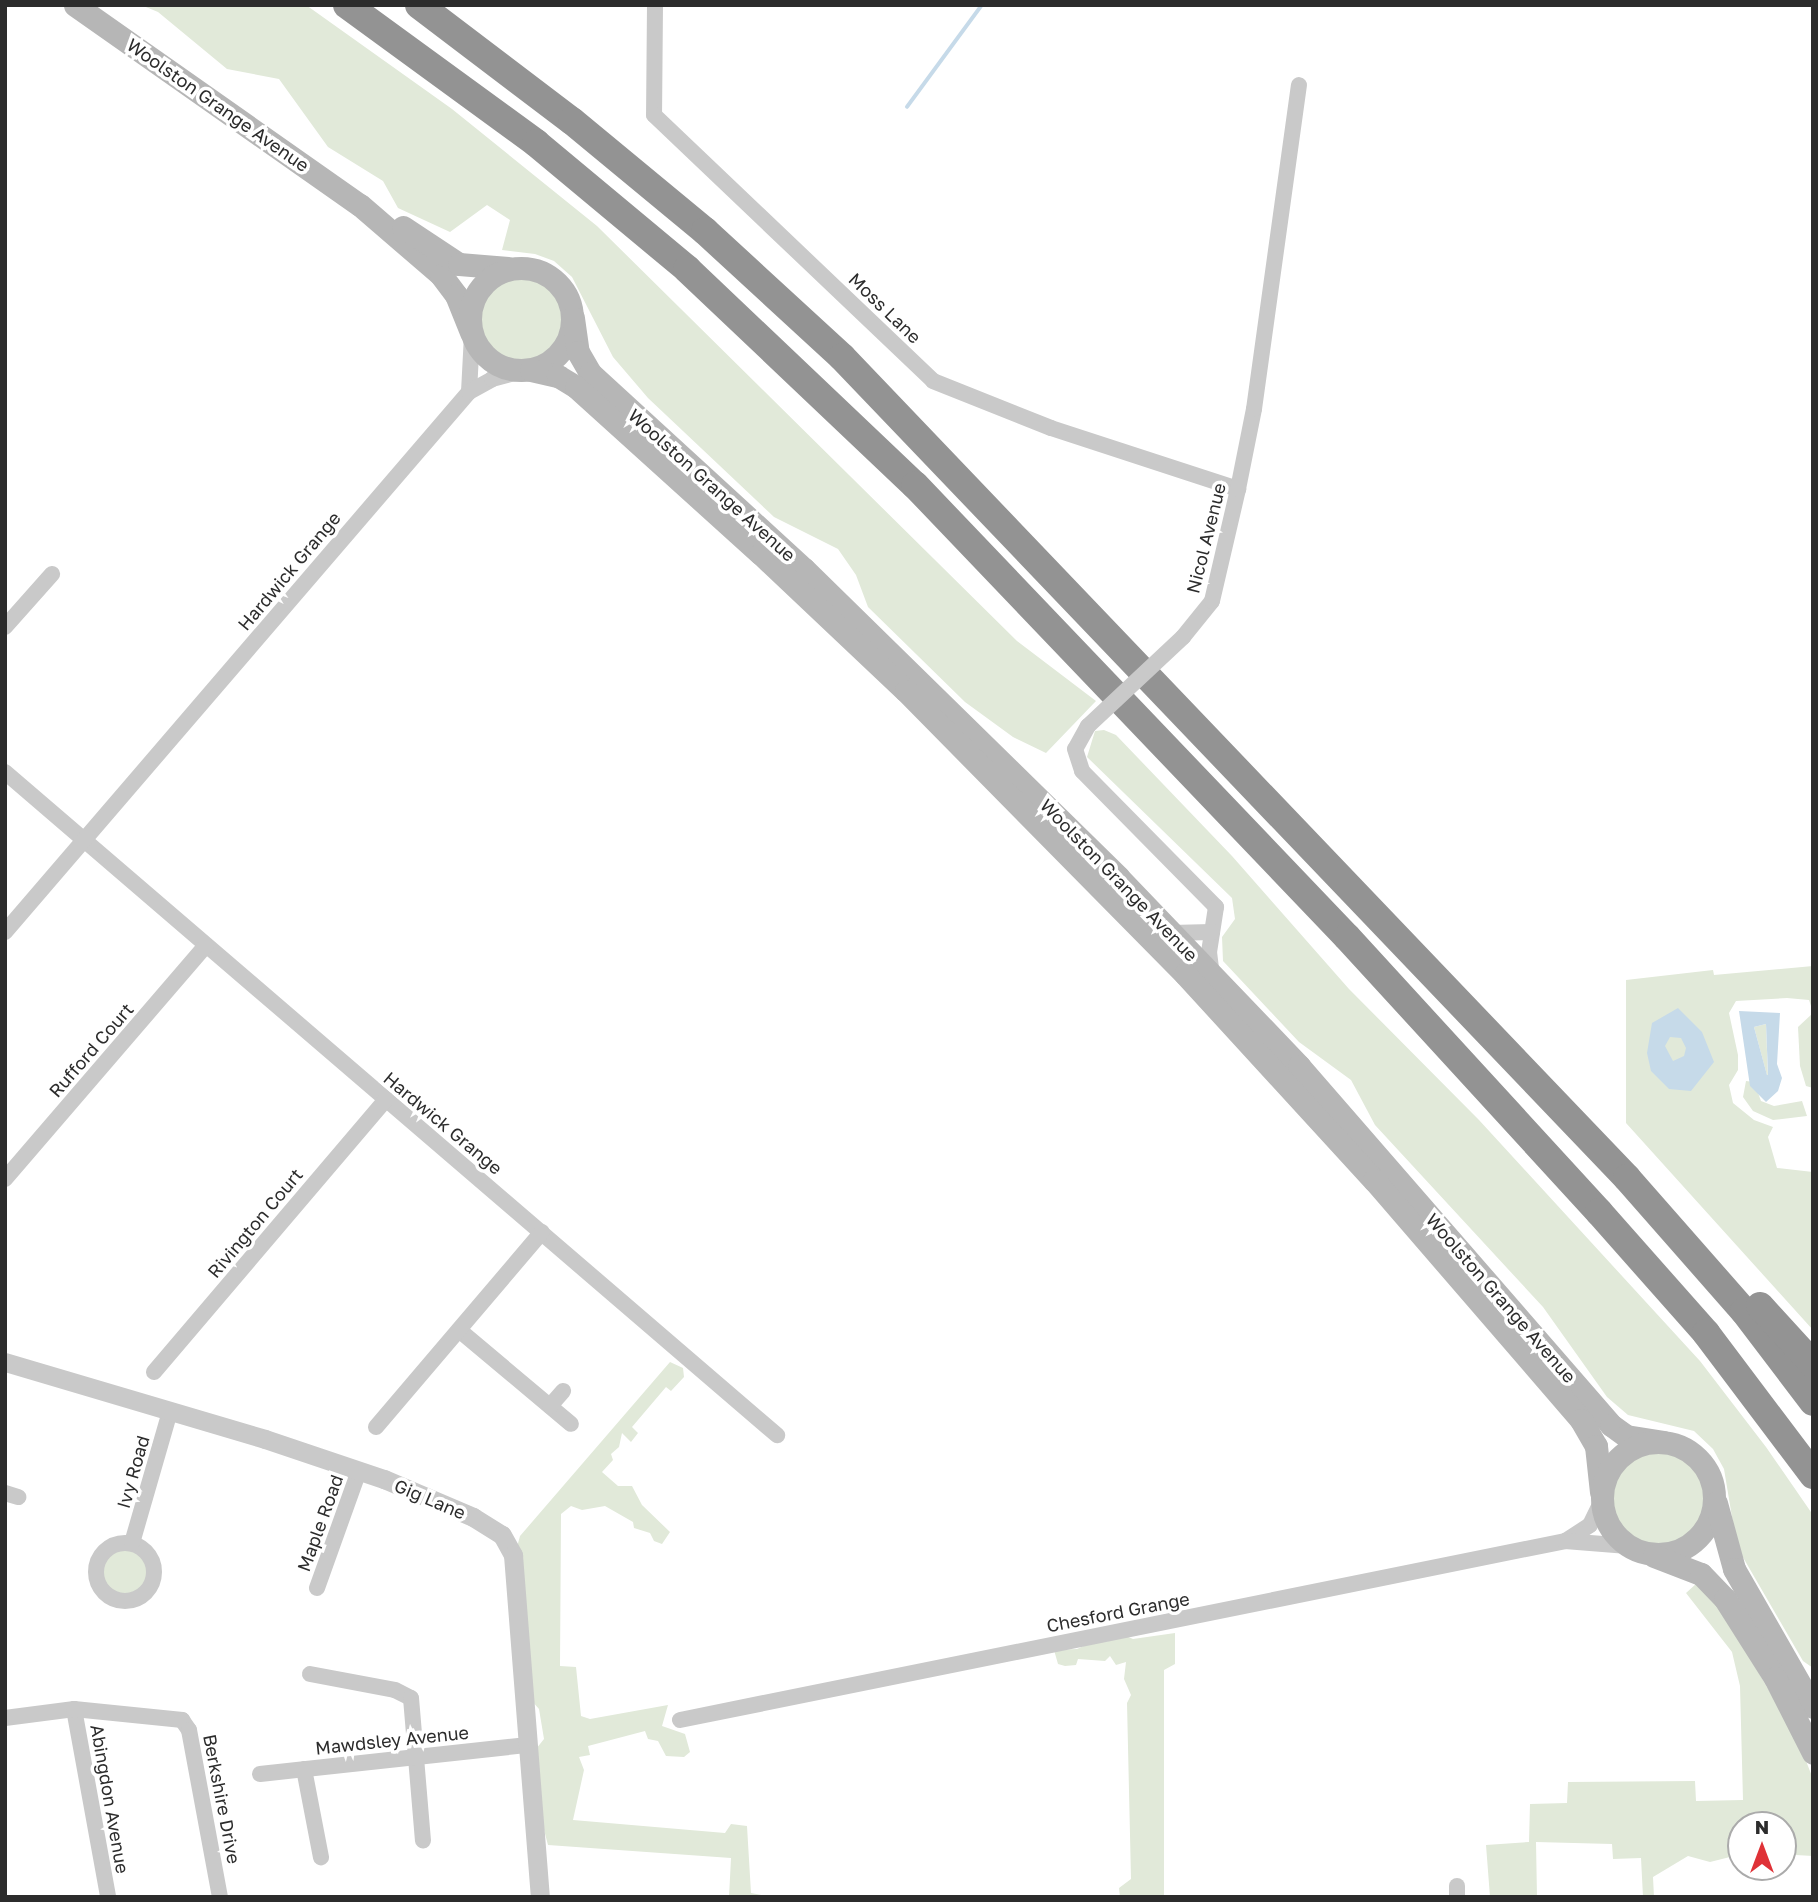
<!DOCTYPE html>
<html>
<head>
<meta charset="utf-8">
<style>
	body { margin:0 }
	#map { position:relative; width:1818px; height:1902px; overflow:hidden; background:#fff; font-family:"Golos Text",sans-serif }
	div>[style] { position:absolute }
	.green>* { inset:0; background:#e1e9d9 }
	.round { border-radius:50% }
	.water>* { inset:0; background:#c6dae9 }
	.stream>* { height:3.5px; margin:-1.75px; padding:0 1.75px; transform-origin:1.75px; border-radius:1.75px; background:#c6dae9 }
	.minor>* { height:16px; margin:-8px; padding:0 8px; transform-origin:8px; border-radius:8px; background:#c9c9c9 }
	.minor>.ring { margin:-8px; padding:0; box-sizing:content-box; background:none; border:16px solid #c9c9c9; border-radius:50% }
	.tertiary>* { height:19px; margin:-9.5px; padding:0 9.5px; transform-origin:9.5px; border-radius:9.5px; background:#c9c9c9 }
	.secondary>* { height:23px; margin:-11.5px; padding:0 11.5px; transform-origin:11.5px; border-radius:11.5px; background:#b6b6b6 }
	.secondary>.ring { margin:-11.5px; padding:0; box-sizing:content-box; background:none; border:23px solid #b6b6b6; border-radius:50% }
	.motorway>* { height:28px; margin:-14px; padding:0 14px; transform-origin:14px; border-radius:14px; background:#939393 }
	.minor-bridge>* { height:16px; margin:-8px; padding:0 8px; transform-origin:8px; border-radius:8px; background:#c9c9c9 }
	span { translate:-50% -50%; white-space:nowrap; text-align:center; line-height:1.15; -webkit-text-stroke:7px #fff; paint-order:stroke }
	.street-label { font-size:18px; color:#2c2c2c }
	.frame { position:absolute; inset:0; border:7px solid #2c2c2c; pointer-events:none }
	.north { position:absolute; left:1727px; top:1811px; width:70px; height:70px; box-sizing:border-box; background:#fff; border:2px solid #ababab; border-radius:50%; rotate:0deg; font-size:19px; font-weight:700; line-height:28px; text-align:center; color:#2c2c2c }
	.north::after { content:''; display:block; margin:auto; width:24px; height:32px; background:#df3237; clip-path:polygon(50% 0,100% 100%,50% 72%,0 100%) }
</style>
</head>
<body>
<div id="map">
	<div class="green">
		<i style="clip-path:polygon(141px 5px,306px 5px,452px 109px,597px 226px,1017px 641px,1096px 701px,1046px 753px,1013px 737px,965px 702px,868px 607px,856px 575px,838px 549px,774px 517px,648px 398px,613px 357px,572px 277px,554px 261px,535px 254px,502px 250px,510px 220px,487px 205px,450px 232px,398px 208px,383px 181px,328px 147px,279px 79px,227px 69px,158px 12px)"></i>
		<i class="round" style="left:476px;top:276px;width:86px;height:86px"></i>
		<i style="clip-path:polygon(1104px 730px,1116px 735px,1232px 856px,1349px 989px,1479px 1120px,1700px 1361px,1766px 1447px,1813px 1515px,1813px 1668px,1803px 1661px,1737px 1547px,1724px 1469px,1713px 1449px,1694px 1431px,1628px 1415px,1607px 1397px,1543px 1307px,1375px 1125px,1351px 1080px,1299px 1042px,1223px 961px,1222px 937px,1235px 919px,1232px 898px,1087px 757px,1095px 731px)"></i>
		<i style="clip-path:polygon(1813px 966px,1813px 1012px,1809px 1000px,1787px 998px,1736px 1001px,1729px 1013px,1738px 1055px,1738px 1070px,1729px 1085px,1733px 1103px,1754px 1120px,1773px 1127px,1768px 1137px,1777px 1168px,1813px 1172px,1813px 1330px,1626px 1123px,1626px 980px,1713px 970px,1714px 975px)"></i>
		<i style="clip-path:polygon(1813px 1013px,1813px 1088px,1806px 1086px,1800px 1066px,1798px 1027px)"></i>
		<i style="clip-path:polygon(1766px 1024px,1768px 1079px,1754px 1027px)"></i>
		<i style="clip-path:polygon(1746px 1081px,1754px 1082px,1761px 1101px,1774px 1106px,1802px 1101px,1807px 1116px,1773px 1120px,1753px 1111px,1743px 1097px)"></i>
		<i style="clip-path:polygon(670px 1362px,683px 1368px,684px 1377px,671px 1391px,666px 1387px,632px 1427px,638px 1433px,631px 1442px,622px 1433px,619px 1447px,611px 1454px,613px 1460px,602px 1472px,618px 1486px,632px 1486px,642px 1505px,670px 1532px,662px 1544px,654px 1541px,650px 1533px,634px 1528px,633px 1522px,605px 1506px,582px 1510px,571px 1506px,561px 1514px,560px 1666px,576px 1667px,581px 1716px,590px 1719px,668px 1705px,662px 1726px,685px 1734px,690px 1752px,684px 1757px,666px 1756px,658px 1741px,648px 1739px,645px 1731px,588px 1746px,590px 1755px,579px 1757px,584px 1770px,573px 1820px,725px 1833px,731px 1824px,747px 1826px,751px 1893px,771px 1897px,729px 1897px,731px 1858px,548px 1845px,539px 1811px,536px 1749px,544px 1739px,539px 1709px,531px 1700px,517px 1547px,520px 1536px)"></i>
		<i class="round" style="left:1611px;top:1450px;width:94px;height:94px"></i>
		<i class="round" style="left:101px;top:1548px;width:48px;height:48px"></i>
		<i style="clip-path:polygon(1697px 1583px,1714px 1596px,1798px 1740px,1813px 1779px,1813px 1856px,1796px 1855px,1783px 1836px,1783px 1825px,1741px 1825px,1741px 1836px,1732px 1837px,1730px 1857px,1710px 1862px,1688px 1856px,1653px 1877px,1654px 1897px,1643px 1897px,1641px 1858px,1613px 1859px,1612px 1844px,1536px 1842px,1537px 1897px,1490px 1897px,1486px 1845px,1529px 1842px,1530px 1804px,1567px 1803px,1568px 1782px,1695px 1781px,1696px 1801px,1743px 1800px,1740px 1686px,1732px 1652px,1686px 1593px)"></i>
		<i style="clip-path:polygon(1175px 1633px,1175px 1664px,1164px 1670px,1164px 1897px,1120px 1897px,1119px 1888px,1131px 1879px,1127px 1703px,1131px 1695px,1124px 1679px,1126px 1662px,1116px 1665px,1110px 1656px,1105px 1661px,1078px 1659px,1076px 1665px,1065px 1666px,1058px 1664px,1054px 1650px,1077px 1649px,1097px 1640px,1106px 1642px,1121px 1634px,1133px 1639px)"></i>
	</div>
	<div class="water">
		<i style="clip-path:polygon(evenodd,1678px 1008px,1702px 1032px,1714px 1062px,1691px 1091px,1669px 1089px,1651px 1071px,1647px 1053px,1652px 1023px,1678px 1008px,1670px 1037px,1681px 1038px,1686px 1048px,1684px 1056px,1673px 1061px,1665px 1046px,1670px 1037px)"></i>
		<i style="clip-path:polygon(evenodd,1739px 1011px,1780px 1013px,1777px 1064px,1782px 1078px,1778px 1091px,1766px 1102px,1750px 1086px,1739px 1011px,1766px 1024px,1768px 1075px,1767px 1075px,1754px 1027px,1766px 1024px)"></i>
	</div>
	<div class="stream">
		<i style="left:907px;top:107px;width:127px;rotate:-53.7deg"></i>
	</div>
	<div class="minor">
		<i style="left:655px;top:5px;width:110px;rotate:90.5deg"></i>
		<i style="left:654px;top:115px;width:385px;rotate:43.6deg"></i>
		<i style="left:933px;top:381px;width:127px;rotate:21.7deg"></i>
		<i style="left:1051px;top:428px;width:197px;rotate:18.1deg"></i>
		<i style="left:469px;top:392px;width:57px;rotate:-87deg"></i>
		<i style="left:5px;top:627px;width:71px;rotate:-48.4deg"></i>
		<i style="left:1183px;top:637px;width:46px;rotate:-51.1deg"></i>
		<i style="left:1212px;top:601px;width:115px;rotate:-76.9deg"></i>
		<i style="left:1238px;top:489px;width:82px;rotate:-78.7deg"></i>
		<i style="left:1254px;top:409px;width:327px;rotate:-82.1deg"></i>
		<i style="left:1088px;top:726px;width:26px;rotate:119deg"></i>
		<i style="left:1075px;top:749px;width:23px;rotate:72deg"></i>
		<i style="left:1082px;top:771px;width:191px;rotate:45.4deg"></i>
		<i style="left:1216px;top:907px;width:46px;rotate:98.8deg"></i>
		<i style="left:1209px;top:952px;width:24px;rotate:83deg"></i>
		<i style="left:5px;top:772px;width:1018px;rotate:40.66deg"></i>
		<i style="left:5px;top:932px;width:712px;rotate:-49.33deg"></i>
		<i style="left:469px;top:392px;width:26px;rotate:-29deg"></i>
		<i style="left:492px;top:379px;width:30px;rotate:-15deg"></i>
		<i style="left:1171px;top:933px;width:41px;rotate:-1.4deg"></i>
		<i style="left:5px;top:1179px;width:308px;rotate:-49.3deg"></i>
		<i style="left:459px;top:1330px;width:146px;rotate:40deg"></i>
		<i style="left:154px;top:1372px;width:358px;rotate:-49.6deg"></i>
		<i style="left:550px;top:1406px;width:20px;rotate:-49deg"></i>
		<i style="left:376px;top:1427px;width:256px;rotate:-49.6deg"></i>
		<i style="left:5px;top:1493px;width:14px;rotate:17deg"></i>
		<i style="left:1567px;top:1540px;width:27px;rotate:-33deg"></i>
		<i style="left:1590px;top:1525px;width:25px;rotate:-64deg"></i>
		<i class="ring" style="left:96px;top:1543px;width:42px;height:42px"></i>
		<i style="left:132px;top:1543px;width:137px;rotate:-73.9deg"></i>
		<i style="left:317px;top:1588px;width:124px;rotate:-70.3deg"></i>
		<i style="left:310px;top:1674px;width:86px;rotate:10.7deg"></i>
		<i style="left:395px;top:1690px;width:18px;rotate:27deg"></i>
		<i style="left:411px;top:1698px;width:143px;rotate:85.2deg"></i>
		<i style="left:74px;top:1709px;width:191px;rotate:79.7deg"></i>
		<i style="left:5px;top:1718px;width:70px;rotate:-7.4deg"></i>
		<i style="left:74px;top:1709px;width:109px;rotate:5.8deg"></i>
		<i style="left:182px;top:1720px;width:12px;rotate:55deg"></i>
		<i style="left:189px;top:1730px;width:170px;rotate:79.5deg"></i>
		<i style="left:680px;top:1720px;width:903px;rotate:-11.43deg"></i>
		<i style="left:1565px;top:1541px;width:63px;rotate:4.5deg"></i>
		<i style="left:304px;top:1769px;width:90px;rotate:79.1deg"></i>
		<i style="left:260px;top:1774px;width:270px;rotate:-6.2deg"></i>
		<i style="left:1457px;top:1886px;width:11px;rotate:90deg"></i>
	</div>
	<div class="tertiary">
		<i style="left:5px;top:1362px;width:271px;rotate:16.5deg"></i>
		<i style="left:265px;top:1439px;width:126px;rotate:18.6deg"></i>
		<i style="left:384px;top:1479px;width:97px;rotate:23.1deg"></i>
		<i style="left:473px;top:1517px;width:34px;rotate:32deg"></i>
		<i style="left:502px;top:1535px;width:23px;rotate:61deg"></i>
		<i style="left:513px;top:1555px;width:343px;rotate:85.5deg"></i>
	</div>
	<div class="secondary">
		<i style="left:75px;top:5px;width:348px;rotate:35.1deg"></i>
		<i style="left:360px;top:205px;width:107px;rotate:40.8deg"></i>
		<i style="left:441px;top:275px;width:25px;rotate:53deg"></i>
		<i style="left:456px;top:295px;width:40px;rotate:68deg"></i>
		<i style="left:403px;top:227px;width:67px;rotate:33.5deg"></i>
		<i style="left:459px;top:264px;width:49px;rotate:4.7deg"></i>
		<i class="ring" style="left:470px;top:268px;width:79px;height:79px"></i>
		<i style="left:573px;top:318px;width:34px;rotate:82deg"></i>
		<i style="left:578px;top:352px;width:24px;rotate:60deg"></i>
		<i style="left:590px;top:373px;width:290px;rotate:42.5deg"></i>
		<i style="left:804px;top:569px;width:440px;rotate:44.4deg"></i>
		<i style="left:1118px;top:877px;width:262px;rotate:46.2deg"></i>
		<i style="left:1299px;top:1066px;width:476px;rotate:49deg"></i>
		<i style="left:1611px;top:1425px;width:19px;rotate:36deg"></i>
		<i style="left:1626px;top:1436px;width:37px;rotate:9deg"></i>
		<i style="left:531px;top:370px;width:28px;rotate:13deg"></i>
		<i style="left:558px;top:376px;width:21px;rotate:31deg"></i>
		<i style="left:576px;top:387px;width:249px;rotate:42.1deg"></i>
		<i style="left:761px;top:554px;width:199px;rotate:43.4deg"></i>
		<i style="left:906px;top:691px;width:397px;rotate:45.4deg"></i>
		<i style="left:1185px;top:974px;width:280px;rotate:47.5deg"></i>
		<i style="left:1374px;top:1180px;width:317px;rotate:49.2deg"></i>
		<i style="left:1581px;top:1420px;width:30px;rotate:60deg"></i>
		<i style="left:1596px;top:1446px;width:46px;rotate:83.8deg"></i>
		<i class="ring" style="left:1602px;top:1442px;width:89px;height:89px"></i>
		<i style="left:1716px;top:1503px;width:68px;rotate:74.7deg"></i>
		<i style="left:1734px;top:1569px;width:159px;rotate:60.2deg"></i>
		<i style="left:1654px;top:1556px;width:50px;rotate:21deg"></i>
		<i style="left:1701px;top:1574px;width:35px;rotate:46deg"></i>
		<i style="left:1725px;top:1599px;width:93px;rotate:57.7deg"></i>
		<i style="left:1775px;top:1678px;width:84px;rotate:63.1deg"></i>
	</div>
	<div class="motorway">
		<i style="left:347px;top:5px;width:234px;rotate:36.1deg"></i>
		<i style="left:536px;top:143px;width:197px;rotate:39.8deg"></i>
		<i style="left:687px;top:269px;width:314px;rotate:43.5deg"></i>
		<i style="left:915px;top:485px;width:625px;rotate:46.3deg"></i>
		<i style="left:1347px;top:937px;width:373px;rotate:47.5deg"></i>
		<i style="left:1599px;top:1212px;width:162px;rotate:48.5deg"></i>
		<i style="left:1706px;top:1333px;width:178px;rotate:53deg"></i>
		<i style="left:419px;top:5px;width:192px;rotate:37.2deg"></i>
		<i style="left:572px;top:121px;width:173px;rotate:39.6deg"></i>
		<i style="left:705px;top:231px;width:186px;rotate:42.6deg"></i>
		<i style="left:842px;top:357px;width:1136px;rotate:46.28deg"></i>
		<i style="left:1627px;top:1178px;width:177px;rotate:48.7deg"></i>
		<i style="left:1744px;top:1311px;width:114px;rotate:52.8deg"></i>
		<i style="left:1760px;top:1306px;width:79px;rotate:47.6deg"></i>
	</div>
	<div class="minor-bridge">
		<i style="left:1088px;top:726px;width:130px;rotate:-43.1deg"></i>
	</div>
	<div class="street-label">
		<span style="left:218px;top:105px;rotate:35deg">Woolston Grange Avenue</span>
		<span style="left:885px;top:308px;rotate:44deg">Moss Lane</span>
		<span style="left:712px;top:485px;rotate:42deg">Woolston Grange Avenue</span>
		<span style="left:1206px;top:538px;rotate:-76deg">Nicol Avenue</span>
		<span style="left:289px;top:571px;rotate:-50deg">Hardwick Grange</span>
		<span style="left:1119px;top:880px;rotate:46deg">Woolston Grange Avenue</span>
		<span style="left:91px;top:1050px;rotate:-49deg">Rufford Court</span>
		<span style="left:443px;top:1123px;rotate:40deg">Hardwick Grange</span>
		<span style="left:255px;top:1223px;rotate:-50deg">Rivington Court</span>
		<span style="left:1501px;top:1298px;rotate:49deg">Woolston Grange Avenue</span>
		<span style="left:133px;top:1472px;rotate:-74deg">Ivy Road</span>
		<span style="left:430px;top:1499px;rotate:23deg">Gig Lane</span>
		<span style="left:320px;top:1523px;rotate:-70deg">Maple Road</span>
		<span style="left:1118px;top:1612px;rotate:-11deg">Chesford Grange</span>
		<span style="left:392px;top:1740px;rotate:-6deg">Mawdsley Avenue</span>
		<span style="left:110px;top:1799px;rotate:80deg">Abingdon Avenue</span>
		<span style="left:222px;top:1799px;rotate:79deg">Berkshire Drive</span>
	</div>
	<div class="frame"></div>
	<div class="north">N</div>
</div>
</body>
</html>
